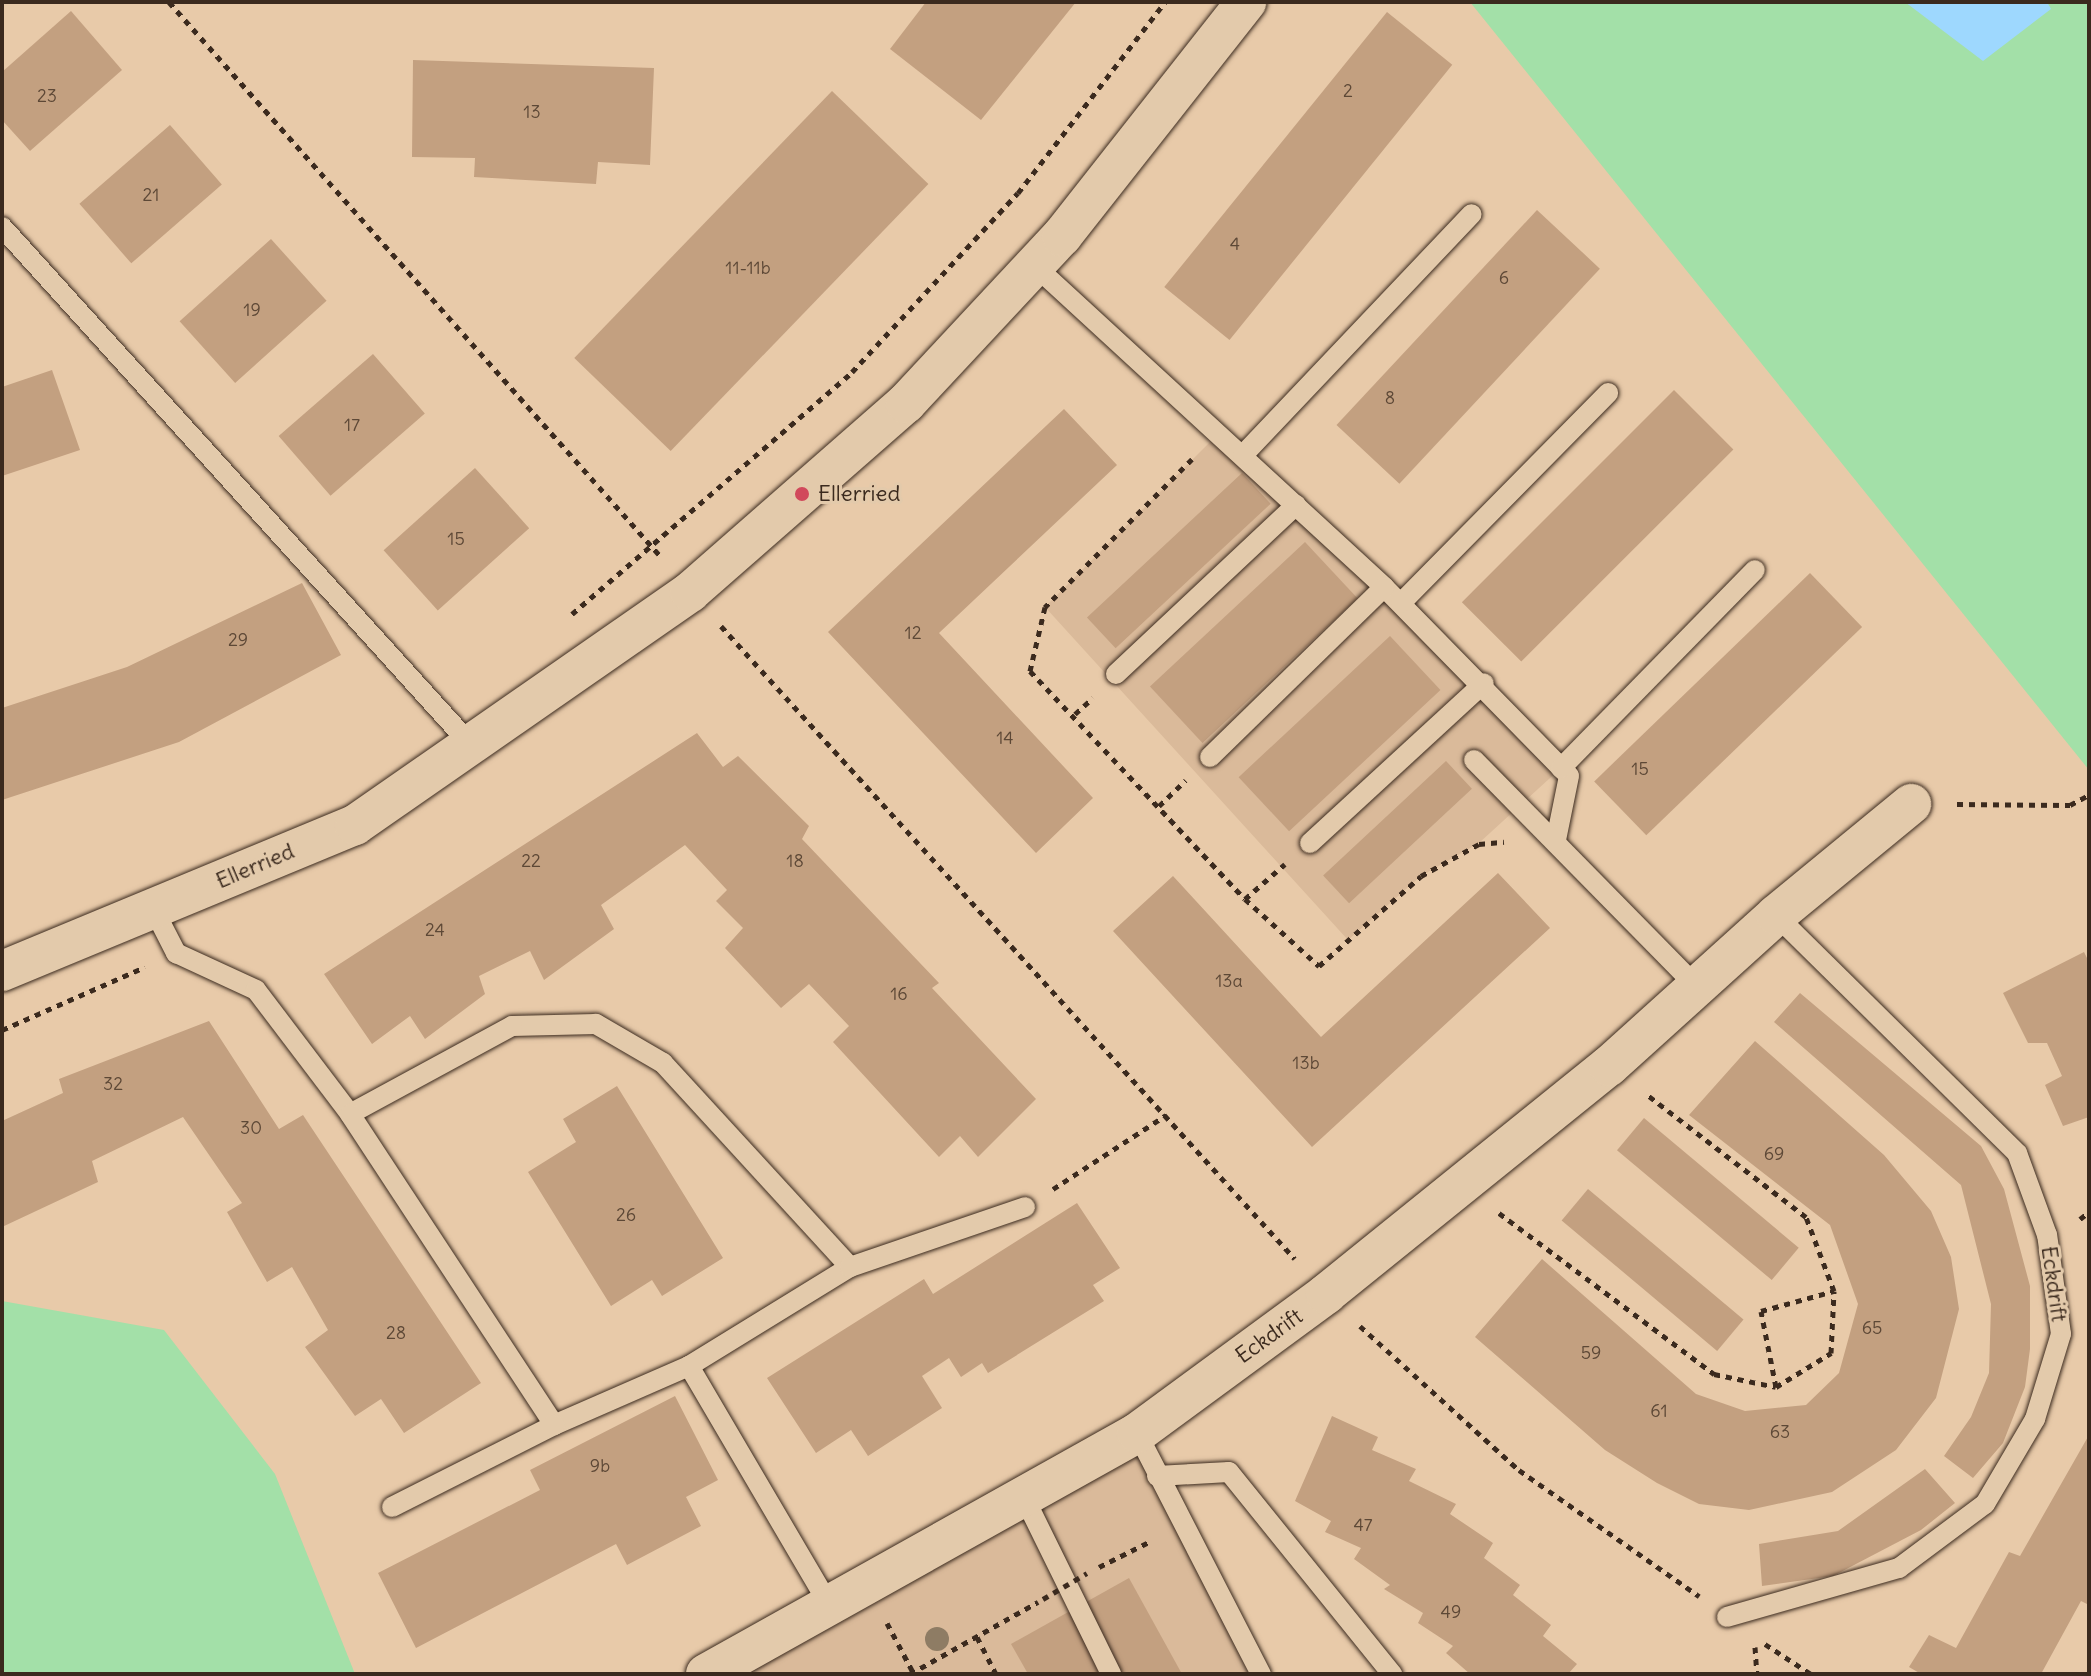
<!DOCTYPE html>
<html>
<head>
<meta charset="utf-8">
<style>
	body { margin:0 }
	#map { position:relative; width:2091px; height:1676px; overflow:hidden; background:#e8caa9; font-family:Delius,sans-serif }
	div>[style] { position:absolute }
	.built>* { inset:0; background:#daba9a }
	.green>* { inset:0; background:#a3e0a8 }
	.water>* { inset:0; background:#9ed8fe }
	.building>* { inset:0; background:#c3a080; transform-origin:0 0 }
	.path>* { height:5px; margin-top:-2.5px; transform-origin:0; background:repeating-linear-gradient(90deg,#3b2a1e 0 6px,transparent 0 12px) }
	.roads { filter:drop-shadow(0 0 2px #3b2a1e) drop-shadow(0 0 2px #3b2a1e) }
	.lane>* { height:20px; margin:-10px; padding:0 10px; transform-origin:10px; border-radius:10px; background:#e3caab }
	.street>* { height:40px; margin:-20px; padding:0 20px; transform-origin:20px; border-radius:20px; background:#e3caab }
	.path-bridge>* { height:5px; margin-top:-2.5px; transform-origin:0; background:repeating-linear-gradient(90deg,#3b2a1e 0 6px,transparent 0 12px) }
	.trees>* { width:24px; height:24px; margin:-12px; border-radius:50%; background:#8e7c64 }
	.dots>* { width:22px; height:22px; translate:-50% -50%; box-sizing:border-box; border:4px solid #e3caab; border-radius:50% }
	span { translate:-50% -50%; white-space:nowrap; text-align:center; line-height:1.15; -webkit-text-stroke:6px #e3caab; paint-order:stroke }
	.number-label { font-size:18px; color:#5d4836 }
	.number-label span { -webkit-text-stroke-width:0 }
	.poi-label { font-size:22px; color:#3b2a1e }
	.left { translate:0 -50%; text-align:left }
	.street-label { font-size:22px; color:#3b2a1e }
	.frame { position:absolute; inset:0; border:4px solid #3b2a1e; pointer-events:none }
</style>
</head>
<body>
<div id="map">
	<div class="built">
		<i style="clip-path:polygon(1220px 432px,1561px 768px,1479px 843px,1421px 876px,1348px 940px,1045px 607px)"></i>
		<i style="clip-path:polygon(1136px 1451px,1260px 1674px,738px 1674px)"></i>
	</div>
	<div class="green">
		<i style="clip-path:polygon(1470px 2px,2089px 2px,2089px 770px)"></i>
		<i style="clip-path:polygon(2px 1301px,164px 1330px,275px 1474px,355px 1674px,2px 1674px)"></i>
	</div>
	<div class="water">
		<i style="clip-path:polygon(1905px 2px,2047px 2px,2051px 9px,1983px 61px)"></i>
	</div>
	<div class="building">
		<i style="clip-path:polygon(926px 2px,1076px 2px,981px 120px,890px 49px)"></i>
		<i style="clip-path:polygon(71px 11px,122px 70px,30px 151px,2px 120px,2px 72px)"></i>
		<i style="left:1387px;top:12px;width:84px;height:354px;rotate:39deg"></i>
		<i style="clip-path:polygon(413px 60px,654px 68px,650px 165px,598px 162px,596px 184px,474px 177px,475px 158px,412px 157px)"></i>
		<i style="left:832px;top:91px;width:134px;height:371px;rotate:44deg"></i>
		<i style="left:170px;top:125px;width:79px;height:120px;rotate:49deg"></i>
		<i style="left:1537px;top:210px;width:86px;height:294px;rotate:43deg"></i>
		<i style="left:271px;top:239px;width:83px;height:123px;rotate:48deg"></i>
		<i style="left:373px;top:354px;width:79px;height:125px;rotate:49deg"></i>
		<i style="clip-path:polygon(52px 370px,80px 450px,2px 476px,2px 387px)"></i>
		<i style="left:1674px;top:390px;width:84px;height:300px;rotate:45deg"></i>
		<i style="clip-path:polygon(1064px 409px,1117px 465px,939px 633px,1093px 798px,1036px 853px,828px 632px)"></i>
		<i style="left:475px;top:468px;width:81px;height:123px;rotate:48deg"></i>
		<i style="left:1242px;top:473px;width:42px;height:212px;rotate:47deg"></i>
		<i style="left:1305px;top:542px;width:77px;height:212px;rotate:47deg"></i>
		<i style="left:1810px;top:573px;width:75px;height:300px;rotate:46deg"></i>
		<i style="clip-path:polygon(302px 583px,341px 655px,179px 742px,2px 800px,2px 708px,127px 667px)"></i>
		<i style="left:1390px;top:636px;width:74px;height:207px;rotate:47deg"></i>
		<i style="clip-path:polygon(697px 733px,723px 767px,738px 756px,809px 826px,802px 839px,939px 983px,932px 988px,1036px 1099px,978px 1157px,960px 1136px,939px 1157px,833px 1042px,849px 1026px,809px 984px,781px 1008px,725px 948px,743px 928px,716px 901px,727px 890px,685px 845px,601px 905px,614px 929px,544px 980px,530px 951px,479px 976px,485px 994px,425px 1039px,410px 1016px,372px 1044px,324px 974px)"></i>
		<i style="left:1446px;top:761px;width:38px;height:168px;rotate:47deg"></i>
		<i style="clip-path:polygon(1498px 873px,1550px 928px,1312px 1147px,1113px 931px,1173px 876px,1321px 1037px)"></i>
		<i style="clip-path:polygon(2084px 952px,2089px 962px,2089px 1117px,2063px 1126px,2045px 1085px,2062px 1076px,2047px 1043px,2028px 1043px,2003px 993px)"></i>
		<i style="clip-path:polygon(1800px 993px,1981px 1146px,2004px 1189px,2030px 1286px,2030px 1349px,2025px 1387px,2003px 1443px,1973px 1478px,1944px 1456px,1971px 1417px,1989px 1373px,1991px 1304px,1961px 1185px,1774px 1022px)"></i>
		<i style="clip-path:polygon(209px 1021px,279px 1129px,303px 1115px,481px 1383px,404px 1433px,381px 1399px,355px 1416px,305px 1347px,328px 1330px,292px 1267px,267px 1282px,227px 1212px,242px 1203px,183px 1117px,92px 1161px,98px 1182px,2px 1227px,2px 1121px,63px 1093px,59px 1079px)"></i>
		<i style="clip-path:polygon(1755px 1041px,1884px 1155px,1931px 1211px,1951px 1257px,1959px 1309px,1936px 1398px,1896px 1450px,1832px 1492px,1749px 1510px,1699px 1504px,1657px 1483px,1605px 1450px,1475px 1337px,1542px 1259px,1696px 1394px,1745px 1411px,1806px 1405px,1839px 1373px,1858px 1304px,1830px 1225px,1689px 1115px)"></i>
		<i style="clip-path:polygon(617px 1086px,723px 1258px,662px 1296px,652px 1280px,611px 1306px,528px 1172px,576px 1142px,563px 1119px)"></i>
		<i style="left:1644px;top:1118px;width:202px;height:42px;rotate:40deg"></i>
		<i style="left:1588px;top:1189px;width:203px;height:41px;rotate:40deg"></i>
		<i style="clip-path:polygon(1077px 1203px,1120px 1268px,1093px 1285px,1104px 1301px,988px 1373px,982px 1363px,961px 1377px,949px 1358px,922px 1376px,942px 1408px,868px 1456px,851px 1430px,816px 1453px,767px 1378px,924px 1279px,933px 1294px)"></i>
		<i style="clip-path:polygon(675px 1396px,718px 1480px,686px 1497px,701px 1526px,627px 1565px,616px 1544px,416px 1648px,378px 1573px,540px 1490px,530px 1470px)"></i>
		<i style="clip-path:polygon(1332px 1416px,1378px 1437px,1372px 1450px,1416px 1469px,1409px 1481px,1456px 1504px,1450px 1514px,1493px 1543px,1484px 1558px,1520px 1585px,1513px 1595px,1551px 1625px,1543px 1636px,1577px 1664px,1568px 1674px,1470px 1674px,1446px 1653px,1453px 1646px,1418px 1623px,1423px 1613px,1384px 1589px,1390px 1585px,1354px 1559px,1361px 1548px,1325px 1532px,1331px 1521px,1295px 1501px)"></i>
		<i style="clip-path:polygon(2089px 1435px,2089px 1605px,2081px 1601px,2041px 1674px,1921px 1674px,1909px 1667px,1929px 1635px,1956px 1648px,2009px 1552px,2020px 1556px)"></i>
		<i style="clip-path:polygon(1925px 1469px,1955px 1503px,1921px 1530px,1833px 1576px,1762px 1586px,1759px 1544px,1838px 1531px)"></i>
		<i style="clip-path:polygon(1129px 1578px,1182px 1674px,1028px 1674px,1011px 1644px)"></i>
	</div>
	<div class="path">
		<i style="left:169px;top:2px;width:743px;rotate:48.44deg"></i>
		<i style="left:1192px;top:459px;width:209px;rotate:134.8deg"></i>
		<i style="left:1045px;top:607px;width:66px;rotate:103.2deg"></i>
		<i style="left:1030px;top:671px;width:313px;rotate:46.7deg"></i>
		<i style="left:1245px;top:899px;width:100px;rotate:42.2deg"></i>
		<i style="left:1319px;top:966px;width:136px;rotate:-41.4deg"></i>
		<i style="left:1421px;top:876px;width:66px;rotate:-28.9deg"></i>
		<i style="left:1479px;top:844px;width:25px;rotate:-5deg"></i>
		<i style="left:572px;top:614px;width:370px;rotate:-40.8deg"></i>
		<i style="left:852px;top:372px;width:244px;rotate:-47.2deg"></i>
		<i style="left:1018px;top:193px;width:241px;rotate:-52.4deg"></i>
		<i style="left:721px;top:626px;width:854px;rotate:47.8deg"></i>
		<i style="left:1075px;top:714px;width:24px;rotate:-42deg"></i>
		<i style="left:1957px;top:804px;width:113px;rotate:0.5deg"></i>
		<i style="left:2070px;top:805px;width:21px;rotate:-28deg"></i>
		<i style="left:1159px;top:806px;width:37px;rotate:-44deg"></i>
		<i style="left:1245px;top:899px;width:53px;rotate:-41.2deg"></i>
		<i style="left:2px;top:1030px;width:156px;rotate:-23.8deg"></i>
		<i style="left:1053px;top:1189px;width:135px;rotate:-33.2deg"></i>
		<i style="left:1499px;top:1213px;width:269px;rotate:36.8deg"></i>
		<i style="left:1714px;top:1374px;width:63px;rotate:11.8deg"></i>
		<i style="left:1776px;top:1387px;width:65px;rotate:-31.7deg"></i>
		<i style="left:1831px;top:1353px;width:62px;rotate:-87.2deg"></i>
		<i style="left:1834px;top:1291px;width:79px;rotate:-110.7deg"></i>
		<i style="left:1806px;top:1217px;width:203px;rotate:-142.4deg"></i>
		<i style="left:2080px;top:1219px;width:11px;rotate:-38deg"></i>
		<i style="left:1360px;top:1326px;width:215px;rotate:42.2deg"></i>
		<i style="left:1519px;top:1470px;width:220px;rotate:35deg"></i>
		<i style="left:1776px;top:1387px;width:77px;rotate:-101.2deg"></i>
		<i style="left:1761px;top:1311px;width:76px;rotate:-15.3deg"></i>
		<i style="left:1099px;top:1567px;width:58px;rotate:-26.6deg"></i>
		<i style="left:887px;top:1623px;width:58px;rotate:62.1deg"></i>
		<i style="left:977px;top:1637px;width:42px;rotate:62.8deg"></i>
		<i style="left:1765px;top:1644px;width:55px;rotate:33.1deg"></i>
		<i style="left:1755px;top:1647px;width:27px;rotate:86deg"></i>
		<i style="left:910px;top:1674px;width:147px;rotate:-29.4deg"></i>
	</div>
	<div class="roads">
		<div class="lane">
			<i style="left:2px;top:227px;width:700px;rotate:47.84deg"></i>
			<i style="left:1034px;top:265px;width:476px;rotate:42.6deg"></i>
			<i style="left:1384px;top:587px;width:264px;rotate:45.6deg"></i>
			<i style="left:1569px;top:776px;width:65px;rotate:101.5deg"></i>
			<i style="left:1243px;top:455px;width:332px;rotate:-46.5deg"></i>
			<i style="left:1401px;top:603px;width:295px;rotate:-45.4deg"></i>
			<i style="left:1116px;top:674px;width:247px;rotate:-43.2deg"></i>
			<i style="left:1210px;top:757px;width:243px;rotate:-44.3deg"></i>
			<i style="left:1474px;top:760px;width:317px;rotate:45.5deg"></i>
			<i style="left:1561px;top:768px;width:277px;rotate:-45.6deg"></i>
			<i style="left:1310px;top:843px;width:236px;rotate:-42.6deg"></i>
			<i style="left:153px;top:908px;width:51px;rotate:62.9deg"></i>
			<i style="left:176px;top:953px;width:88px;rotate:24.8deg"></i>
			<i style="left:256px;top:990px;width:156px;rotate:52.8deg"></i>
			<i style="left:850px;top:1267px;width:277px;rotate:-132.5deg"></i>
			<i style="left:663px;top:1063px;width:78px;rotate:-149.8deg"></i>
			<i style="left:596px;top:1024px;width:84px;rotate:178.6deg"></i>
			<i style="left:512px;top:1026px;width:184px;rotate:151.5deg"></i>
			<i style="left:350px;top:1114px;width:372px;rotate:56.7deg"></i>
			<i style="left:554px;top:1425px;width:147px;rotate:-23.6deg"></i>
			<i style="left:689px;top:1366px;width:189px;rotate:-31.6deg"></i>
			<i style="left:850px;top:1267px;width:185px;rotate:-18.9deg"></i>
			<i style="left:689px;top:1366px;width:278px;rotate:59.6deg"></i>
			<i style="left:1137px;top:1433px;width:271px;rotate:62.8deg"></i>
			<i style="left:1157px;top:1476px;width:72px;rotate:-3.2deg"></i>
			<i style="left:1229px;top:1472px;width:260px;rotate:51.1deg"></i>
			<i style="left:1025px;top:1499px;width:195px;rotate:63.8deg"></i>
			<i style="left:392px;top:1507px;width:182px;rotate:-26.8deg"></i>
			<i style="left:1727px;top:1617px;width:179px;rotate:-15.9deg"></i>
			<i style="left:1899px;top:1568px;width:107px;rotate:-36.7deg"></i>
			<i style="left:1985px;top:1504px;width:99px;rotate:-59.5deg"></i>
			<i style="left:2035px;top:1419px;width:89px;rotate:-73deg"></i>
			<i style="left:2061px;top:1334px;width:100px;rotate:-98deg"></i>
			<i style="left:2047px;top:1235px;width:87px;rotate:-110.1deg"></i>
			<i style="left:2017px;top:1153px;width:339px;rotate:-135.4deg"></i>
		</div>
		<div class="street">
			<i style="left:2px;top:971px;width:382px;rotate:-22.5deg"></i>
			<i style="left:355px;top:825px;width:408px;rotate:-34.8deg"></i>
			<i style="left:690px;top:592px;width:287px;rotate:-41.2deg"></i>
			<i style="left:906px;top:403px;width:229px;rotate:-47deg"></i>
			<i style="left:1062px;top:236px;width:298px;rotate:-51.8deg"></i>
			<i style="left:706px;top:1674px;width:494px;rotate:-29.2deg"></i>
			<i style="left:1137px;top:1433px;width:235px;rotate:-36.3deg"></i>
			<i style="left:1326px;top:1294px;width:363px;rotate:-38.9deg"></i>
			<i style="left:1609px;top:1066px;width:225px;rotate:-42.1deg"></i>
			<i style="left:1776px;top:915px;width:175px;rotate:-39.4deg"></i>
		</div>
	</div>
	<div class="path-bridge">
		<i style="left:1043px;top:1599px;width:51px;rotate:-30.6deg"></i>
	</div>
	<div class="trees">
		<i style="left:937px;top:1639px"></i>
	</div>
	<div class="dots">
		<i style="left:802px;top:494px;background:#d1495b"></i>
	</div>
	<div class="number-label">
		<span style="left:1348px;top:91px">2</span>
		<span style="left:47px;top:96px">23</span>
		<span style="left:532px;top:112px">13</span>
		<span style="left:151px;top:195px">21</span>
		<span style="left:1235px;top:244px">4</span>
		<span style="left:748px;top:268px">11-11b</span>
		<span style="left:1504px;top:278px">6</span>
		<span style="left:252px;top:310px">19</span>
		<span style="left:1390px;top:398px">8</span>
		<span style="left:352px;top:425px">17</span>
		<span style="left:456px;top:539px">15</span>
		<span style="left:913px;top:633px">12</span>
		<span style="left:238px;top:640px">29</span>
		<span style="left:1005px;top:738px">14</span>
		<span style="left:1640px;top:769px">15</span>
		<span style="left:531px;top:861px">22</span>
		<span style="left:795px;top:861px">18</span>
		<span style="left:435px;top:930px">24</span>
		<span style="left:1229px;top:981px">13a</span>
		<span style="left:899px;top:994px">16</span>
		<span style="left:1306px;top:1063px">13b</span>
		<span style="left:113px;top:1084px">32</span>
		<span style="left:251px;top:1128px">30</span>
		<span style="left:1774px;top:1154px">69</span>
		<span style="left:626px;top:1215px">26</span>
		<span style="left:1872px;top:1328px">65</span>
		<span style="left:396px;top:1333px">28</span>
		<span style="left:1591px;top:1353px">59</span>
		<span style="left:1659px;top:1411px">61</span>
		<span style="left:1780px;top:1432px">63</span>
		<span style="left:600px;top:1466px">9b</span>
		<span style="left:1363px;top:1525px">47</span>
		<span style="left:1451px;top:1612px">49</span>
	</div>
	<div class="poi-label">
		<span class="left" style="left:818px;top:494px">Ellerried</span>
	</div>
	<div class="street-label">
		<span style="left:255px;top:866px;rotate:-23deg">Ellerried</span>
		<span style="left:2054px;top:1284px;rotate:82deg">Eckdrift</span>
		<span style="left:1269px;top:1336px;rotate:-36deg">Eckdrift</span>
	</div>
	<div class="frame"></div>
</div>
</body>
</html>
